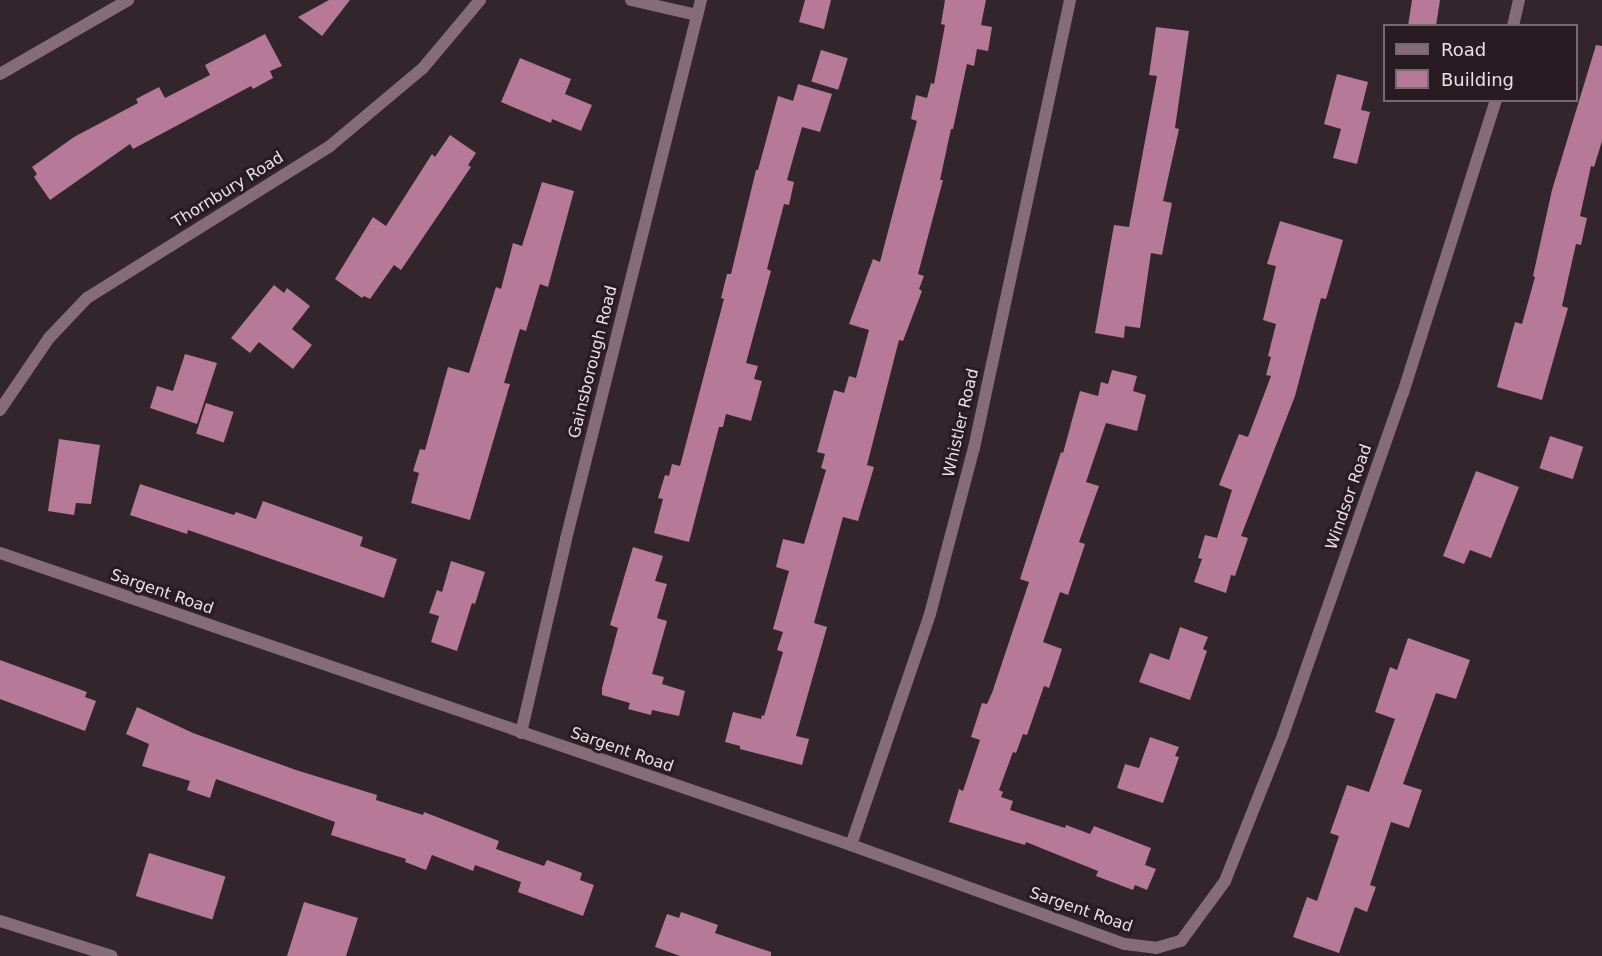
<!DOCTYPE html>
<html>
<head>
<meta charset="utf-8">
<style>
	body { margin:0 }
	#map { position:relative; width:1602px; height:956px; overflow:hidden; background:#32252b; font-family:"DejaVu Sans",sans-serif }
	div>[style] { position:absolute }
	.building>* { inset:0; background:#b67997; transform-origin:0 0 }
	.minor>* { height:12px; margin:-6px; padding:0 6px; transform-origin:6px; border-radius:6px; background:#866b78 }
	.tertiary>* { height:12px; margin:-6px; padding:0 6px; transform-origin:6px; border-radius:6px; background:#866b78 }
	span { translate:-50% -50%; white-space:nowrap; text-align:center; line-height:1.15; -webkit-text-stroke:6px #281b22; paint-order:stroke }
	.street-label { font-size:16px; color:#e9e0e4 }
	.legend { position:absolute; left:1383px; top:24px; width:195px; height:78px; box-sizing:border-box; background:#281b22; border:2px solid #756a70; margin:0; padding:8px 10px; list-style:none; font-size:18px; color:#e9e0e4 }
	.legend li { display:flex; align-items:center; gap:12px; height:30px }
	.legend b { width:30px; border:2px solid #756a70 }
</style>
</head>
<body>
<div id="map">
	<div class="building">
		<i style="clip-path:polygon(329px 0,350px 0,322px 36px,298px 17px)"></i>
		<i style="clip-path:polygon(805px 0,831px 0,824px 29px,799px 22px)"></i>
		<i style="clip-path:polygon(945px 0,986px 0,981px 25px,992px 27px,988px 51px,977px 49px,974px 66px,967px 64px,953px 129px,951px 129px,940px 180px,943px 180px,918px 274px,924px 276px,919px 289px,922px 291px,903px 341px,899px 340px,867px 465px,874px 467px,858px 521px,843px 517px,814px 623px,827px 627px,796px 736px,809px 739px,802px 765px,740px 749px,740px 746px,725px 742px,733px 712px,761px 719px,762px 715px,764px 716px,783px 652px,777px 650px,783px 632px,773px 629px,789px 571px,776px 567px,783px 539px,804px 544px,826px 470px,821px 468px,825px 454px,817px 452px,834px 390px,844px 393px,849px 376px,856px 378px,869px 330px,849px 324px,873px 259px,880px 262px,917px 121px,911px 119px,916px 95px,927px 98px,931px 83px,934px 84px,945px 25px,941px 24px)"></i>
		<i style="clip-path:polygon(1412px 0,1440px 0,1436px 26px,1408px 26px)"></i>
		<i style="clip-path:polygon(1156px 27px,1189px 31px,1175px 128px,1179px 129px,1163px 201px,1172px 203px,1162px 255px,1151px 253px,1140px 328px,1125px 326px,1124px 338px,1095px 333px,1114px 225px,1129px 227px,1157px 76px,1149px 75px)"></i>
		<i style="clip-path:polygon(265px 34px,282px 66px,270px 71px,273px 78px,253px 89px,251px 86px,133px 149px,130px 144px,50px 200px,34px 177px,37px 174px,32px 167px,74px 137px,138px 103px,136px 99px,159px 87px,165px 98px,210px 75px,205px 65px)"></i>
		<i style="clip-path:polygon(1596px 45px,1602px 46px,1602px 141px,1594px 167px,1591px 166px,1580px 216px,1587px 218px,1581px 245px,1576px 244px,1562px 306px,1568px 308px,1542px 400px,1497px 387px,1515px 322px,1522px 324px,1535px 277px,1533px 276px,1552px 190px)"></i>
		<i style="left:821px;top:50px;width:28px;height:33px;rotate:17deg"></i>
		<i style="clip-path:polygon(520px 58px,571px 79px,565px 94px,592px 105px,581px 131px,552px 119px,551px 123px,501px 102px)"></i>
		<i style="clip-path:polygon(1337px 74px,1368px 82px,1361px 110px,1370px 112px,1357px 164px,1333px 158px,1341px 129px,1324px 124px)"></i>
		<i style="clip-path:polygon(798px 84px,832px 94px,820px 132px,802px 127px,787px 180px,794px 182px,789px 205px,784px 204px,767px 269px,771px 271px,746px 363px,758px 366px,754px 379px,762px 381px,751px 421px,726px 414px,723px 427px,719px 427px,689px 542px,654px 533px,663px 499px,658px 498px,665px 475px,669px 476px,672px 464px,680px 466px,724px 299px,721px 298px,727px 274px,731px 274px,756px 170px,758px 170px,778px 96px,793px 101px)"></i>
		<i style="clip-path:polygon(450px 135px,476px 153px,468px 165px,471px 167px,401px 270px,394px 265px,370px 299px,364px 296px,362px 298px,335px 279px,373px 217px,386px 226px,432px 154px,435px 157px)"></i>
		<i style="clip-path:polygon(542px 182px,574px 191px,548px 287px,540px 284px,526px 331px,520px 329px,504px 383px,510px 384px,470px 520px,411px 503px,419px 473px,413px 471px,420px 449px,425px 450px,448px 367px,469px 373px,496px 287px,501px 289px,513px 243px,522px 246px)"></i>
		<i style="clip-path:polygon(1280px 221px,1343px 240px,1326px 299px,1321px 298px,1295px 396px,1241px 536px,1248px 538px,1235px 576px,1231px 575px,1226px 593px,1194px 582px,1202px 559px,1198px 558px,1205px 535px,1217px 538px,1232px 490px,1219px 485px,1239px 434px,1248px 437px,1271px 376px,1266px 375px,1271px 357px,1268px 356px,1276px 324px,1263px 320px,1276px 266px,1267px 264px)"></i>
		<i style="clip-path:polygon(274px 285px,284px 293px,287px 288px,310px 306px,292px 329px,312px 345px,293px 369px,259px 342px,250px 353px,231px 338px)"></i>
		<i style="clip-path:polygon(185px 354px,217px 363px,197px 424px,150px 408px,157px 386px,173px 391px)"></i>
		<i style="clip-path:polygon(1112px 370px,1137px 376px,1133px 391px,1146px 395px,1137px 431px,1106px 423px,1086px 482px,1099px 486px,1079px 542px,1085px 544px,1068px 595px,1060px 592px,1043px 642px,1062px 649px,1049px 688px,1044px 686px,1027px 735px,1023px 734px,1016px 753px,1013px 752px,999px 790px,1003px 792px,1001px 797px,1013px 801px,1010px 810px,1065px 828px,1066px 825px,1090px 834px,1094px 826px,1151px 848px,1145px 865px,1156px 869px,1147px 890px,1135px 885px,1133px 890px,1096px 876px,1098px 871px,1026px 842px,1025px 845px,949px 822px,959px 789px,963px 791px,980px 740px,971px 737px,982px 703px,987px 704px,992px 693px,1029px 582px,1020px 579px,1061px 452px,1063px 453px,1080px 391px,1098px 396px,1101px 382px,1108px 384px)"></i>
		<i style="left:206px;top:403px;width:29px;height:32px;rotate:18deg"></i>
		<i style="left:1550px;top:436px;width:35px;height:34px;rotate:18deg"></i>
		<i style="clip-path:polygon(59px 439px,100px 445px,91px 504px,76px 503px,74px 515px,48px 511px)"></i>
		<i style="clip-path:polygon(1476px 471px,1519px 487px,1491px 558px,1470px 550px,1464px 564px,1443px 556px)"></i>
		<i style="clip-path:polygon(140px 484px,234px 515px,236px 512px,256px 519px,263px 501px,363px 537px,360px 546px,397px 559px,384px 598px,188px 530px,187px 534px,130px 515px)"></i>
		<i style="clip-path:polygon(633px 547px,663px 556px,655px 581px,667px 584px,657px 618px,667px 621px,652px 674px,664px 677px,662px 684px,685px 691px,679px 716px,652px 710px,651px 715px,628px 709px,630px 703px,602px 695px,602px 688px,618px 628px,610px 625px)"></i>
		<i style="clip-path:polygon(451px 561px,485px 572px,475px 604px,472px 603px,457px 651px,431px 642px,439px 616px,429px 613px,437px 590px,442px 592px)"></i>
		<i style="clip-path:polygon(1180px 627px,1208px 637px,1203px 649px,1207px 651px,1190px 700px,1139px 682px,1150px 653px,1169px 660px)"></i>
		<i style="clip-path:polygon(1408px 638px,1470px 660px,1456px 699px,1436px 693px,1403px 784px,1422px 790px,1409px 828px,1391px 822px,1370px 885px,1376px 887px,1367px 912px,1355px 907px,1339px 953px,1293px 937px,1307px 897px,1317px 901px,1339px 836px,1330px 833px,1347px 785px,1369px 792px,1395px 719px,1375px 712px,1390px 667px,1397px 670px)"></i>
		<i style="clip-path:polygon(0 660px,87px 692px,85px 697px,96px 701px,85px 731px,0 699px)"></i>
		<i style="clip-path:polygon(137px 707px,193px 733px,296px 770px,377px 795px,376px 800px,423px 815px,424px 812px,499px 841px,496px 849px,544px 866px,547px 860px,582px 873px,580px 880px,594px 885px,583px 916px,518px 892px,521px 882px,475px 865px,473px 871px,432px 855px,426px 870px,405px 862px,406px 859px,331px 835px,335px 822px,216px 779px,210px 798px,187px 790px,190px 781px,142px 766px,149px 744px,126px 734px)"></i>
		<i style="clip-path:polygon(1150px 737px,1179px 747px,1175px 756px,1179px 757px,1163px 803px,1117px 788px,1125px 764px,1139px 768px)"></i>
		<i style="left:149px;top:853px;width:80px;height:45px;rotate:17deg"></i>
		<i style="clip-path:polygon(304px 902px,358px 918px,346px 956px,287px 956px)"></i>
		<i style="clip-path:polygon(681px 912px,718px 925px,715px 933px,771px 952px,771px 956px,680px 956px,655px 947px,667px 914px,679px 918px)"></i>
	</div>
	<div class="minor">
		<i style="left:631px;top:0;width:68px;rotate:12.8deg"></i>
		<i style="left:1513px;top:26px;width:27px;rotate:-77deg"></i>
		<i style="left:0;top:410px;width:87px;rotate:-55.8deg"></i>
		<i style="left:49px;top:338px;width:55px;rotate:-46.5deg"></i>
		<i style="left:87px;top:298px;width:287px;rotate:-32deg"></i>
		<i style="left:330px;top:146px;width:121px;rotate:-40deg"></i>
		<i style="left:423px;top:68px;width:89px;rotate:-50deg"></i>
		<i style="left:0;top:553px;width:900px;rotate:18.94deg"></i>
		<i style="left:851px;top:845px;width:291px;rotate:19.9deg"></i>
		<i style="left:1125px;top:944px;width:31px;rotate:7deg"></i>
		<i style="left:1156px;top:948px;width:26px;rotate:-16deg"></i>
		<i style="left:1181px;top:941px;width:74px;rotate:-53.7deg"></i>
		<i style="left:1225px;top:881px;width:157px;rotate:-68.3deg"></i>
		<i style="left:1283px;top:735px;width:362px;rotate:-70.7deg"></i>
		<i style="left:1403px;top:393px;width:307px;rotate:-72.4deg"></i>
		<i style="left:521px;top:733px;width:199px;rotate:-76.9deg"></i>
		<i style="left:566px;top:539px;width:556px;rotate:-75.94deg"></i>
		<i style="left:851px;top:845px;width:244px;rotate:-71.1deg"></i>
		<i style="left:930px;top:614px;width:172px;rotate:-75.2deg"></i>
		<i style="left:974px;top:448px;width:458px;rotate:-77.9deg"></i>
		<i style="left:0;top:921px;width:117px;rotate:17.4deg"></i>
	</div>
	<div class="tertiary">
		<i style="left:0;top:74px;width:148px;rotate:-30deg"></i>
	</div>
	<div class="street-label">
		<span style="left:228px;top:190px;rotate:-32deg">Thornbury Road</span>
		<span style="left:593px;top:362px;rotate:-76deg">Gainsborough Road</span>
		<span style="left:961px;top:423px;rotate:-77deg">Whistler Road</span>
		<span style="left:1349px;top:497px;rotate:-71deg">Windsor Road</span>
		<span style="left:162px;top:592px;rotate:19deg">Sargent Road</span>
		<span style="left:622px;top:750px;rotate:19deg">Sargent Road</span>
		<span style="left:1081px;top:910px;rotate:19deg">Sargent Road</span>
	</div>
	<ul class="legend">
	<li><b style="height:8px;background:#866b78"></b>Road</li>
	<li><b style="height:16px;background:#b67997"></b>Building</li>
	</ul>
</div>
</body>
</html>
